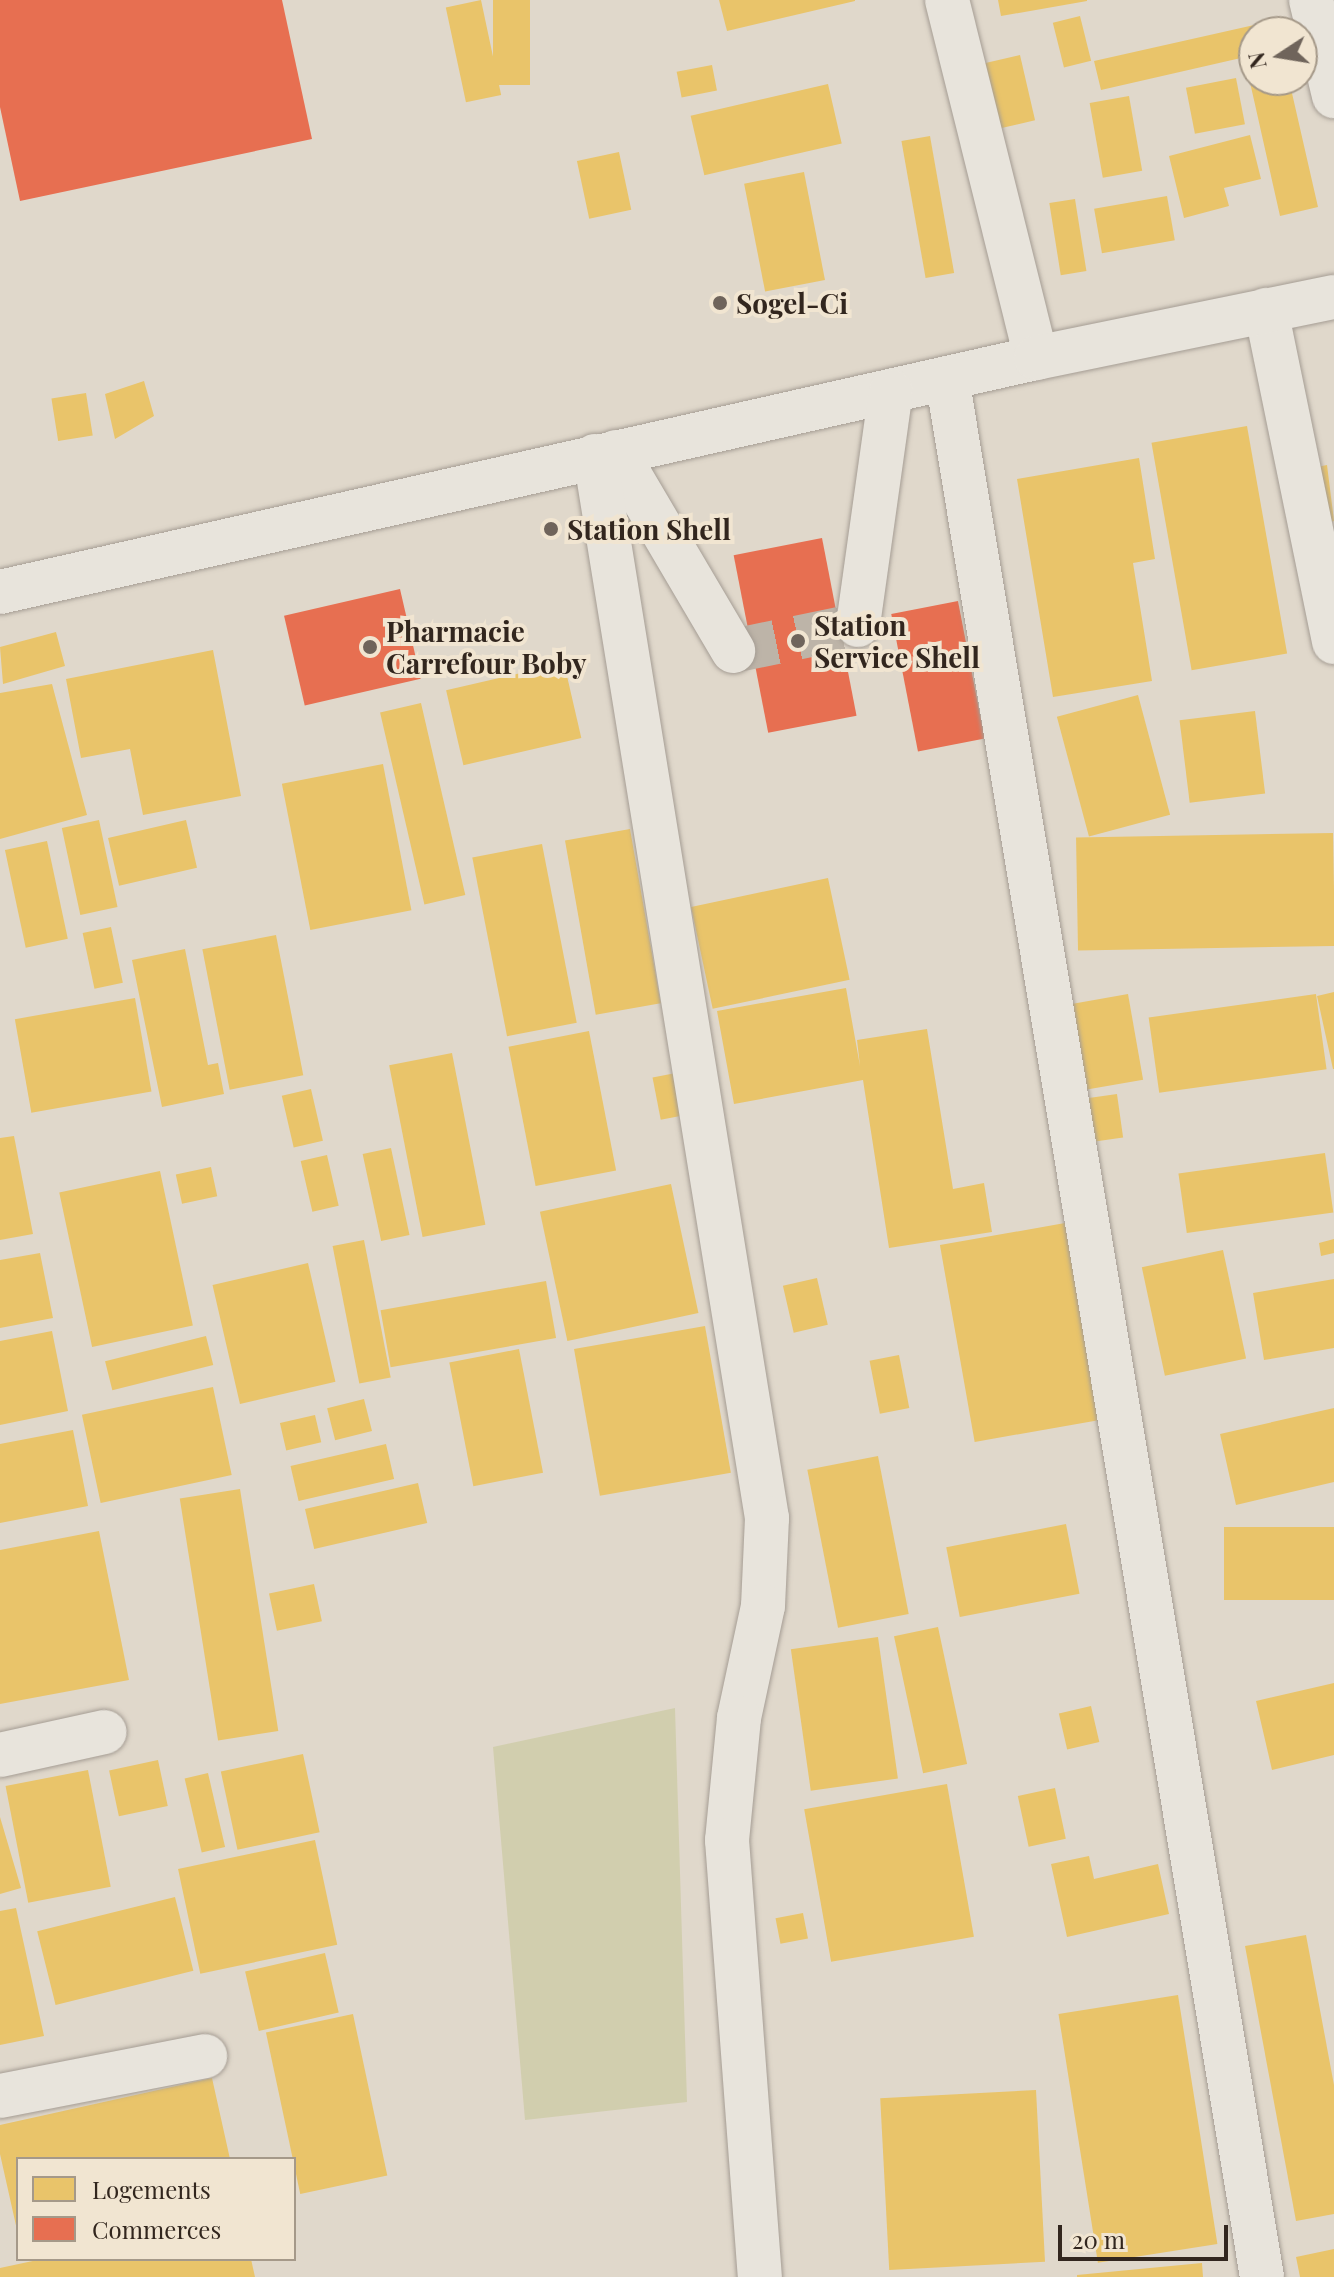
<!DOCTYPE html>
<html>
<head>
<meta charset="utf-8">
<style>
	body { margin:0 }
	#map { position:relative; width:1334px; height:2277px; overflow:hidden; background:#e0d8cb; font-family:"Playfair Display",serif }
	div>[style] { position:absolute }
	.green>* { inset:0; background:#d1ceae }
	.homes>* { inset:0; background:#e9c46a; transform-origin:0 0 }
	.shops>* { inset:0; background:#e76f51; transform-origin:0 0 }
	.minor-tunnel>* { height:44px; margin-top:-22px; transform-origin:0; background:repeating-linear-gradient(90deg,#bdb4a8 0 44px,transparent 0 66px) }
	.roads { filter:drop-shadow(0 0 2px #a59d94) drop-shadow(0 0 2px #a59d94) }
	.minor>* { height:44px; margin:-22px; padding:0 22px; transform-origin:22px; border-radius:22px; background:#e8e4dc }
	.dots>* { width:22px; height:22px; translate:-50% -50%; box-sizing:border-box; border:4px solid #f1e5d1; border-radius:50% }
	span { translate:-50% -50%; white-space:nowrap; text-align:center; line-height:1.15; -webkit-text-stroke:8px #f1e5d1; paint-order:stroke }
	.poi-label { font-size:28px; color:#32261e; font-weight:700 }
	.left { translate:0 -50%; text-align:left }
	.legend { position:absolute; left:16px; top:2157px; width:280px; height:104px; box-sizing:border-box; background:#f1e5d1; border:2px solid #a59989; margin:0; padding:10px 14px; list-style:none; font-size:24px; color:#32261e }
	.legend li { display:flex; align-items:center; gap:16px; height:40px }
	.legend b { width:40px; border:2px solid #a59989 }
	.north { position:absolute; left:1238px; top:16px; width:80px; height:80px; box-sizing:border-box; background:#f1e5d1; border:2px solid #a59989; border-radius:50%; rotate:258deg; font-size:22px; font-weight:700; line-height:32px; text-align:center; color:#32261e }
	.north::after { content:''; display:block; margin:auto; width:28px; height:36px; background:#6f645b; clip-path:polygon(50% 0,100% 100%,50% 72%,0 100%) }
	.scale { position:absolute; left:1058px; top:2225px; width:170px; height:36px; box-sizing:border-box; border:4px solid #32261e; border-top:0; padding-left:10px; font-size:24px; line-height:28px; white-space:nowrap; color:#32261e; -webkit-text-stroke:6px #f1e5d1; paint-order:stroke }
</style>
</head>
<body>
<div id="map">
	<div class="green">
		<i style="clip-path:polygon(675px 1708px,687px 2102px,525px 2120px,493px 1747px)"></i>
	</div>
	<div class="homes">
		<i style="left:481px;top:0;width:97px;height:36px;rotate:78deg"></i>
		<i style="left:493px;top:0;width:37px;height:85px"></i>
		<i style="clip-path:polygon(719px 0,855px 0,855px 1px,727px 31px)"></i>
		<i style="clip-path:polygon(998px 0,1087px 0,1087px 1px,1001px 16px)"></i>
		<i style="left:1080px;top:16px;width:46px;height:28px;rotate:76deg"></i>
		<i style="clip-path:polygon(1272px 21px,1275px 32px,1254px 32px,1254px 55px,1101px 90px,1094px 61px)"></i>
		<i style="left:1020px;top:55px;width:67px;height:42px;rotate:77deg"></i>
		<i style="clip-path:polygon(1254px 58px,1254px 80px,1289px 80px,1318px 207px,1280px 216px,1245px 60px)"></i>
		<i style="left:712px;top:65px;width:26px;height:36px;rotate:79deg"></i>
		<i style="left:1236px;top:78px;width:47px;height:51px;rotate:79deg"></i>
		<i style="left:828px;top:84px;width:61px;height:141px;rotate:77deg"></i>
		<i style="left:1129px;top:96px;width:76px;height:40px;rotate:80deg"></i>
		<i style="clip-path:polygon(1250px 135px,1261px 179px,1224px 188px,1229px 206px,1184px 218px,1169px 156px)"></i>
		<i style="left:930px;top:136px;width:139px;height:29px;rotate:80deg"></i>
		<i style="left:619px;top:152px;width:59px;height:43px;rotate:78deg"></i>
		<i style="left:804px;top:172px;width:110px;height:61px;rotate:79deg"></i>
		<i style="left:1167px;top:196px;width:45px;height:74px;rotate:80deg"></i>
		<i style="left:1075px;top:199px;width:73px;height:26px;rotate:81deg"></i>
		<i style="clip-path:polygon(144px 381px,154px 416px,115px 439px,105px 394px)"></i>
		<i style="left:86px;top:393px;width:43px;height:35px;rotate:81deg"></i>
		<i style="left:1247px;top:426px;width:231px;height:97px;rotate:80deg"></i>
		<i style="clip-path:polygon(1139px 458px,1155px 559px,1133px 563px,1152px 681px,1053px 697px,1017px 479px)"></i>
		<i style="clip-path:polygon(1327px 465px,1334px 521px,1320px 525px,1307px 469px)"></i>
		<i style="clip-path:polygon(56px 632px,65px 666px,3px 684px,0 647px)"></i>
		<i style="clip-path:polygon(213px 650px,241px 796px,143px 815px,130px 749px,81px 758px,66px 679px)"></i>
		<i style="left:564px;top:663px;width:77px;height:121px;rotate:77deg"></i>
		<i style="clip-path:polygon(52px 684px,87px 815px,0 839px,0 693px)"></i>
		<i style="left:1138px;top:695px;width:124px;height:84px;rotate:75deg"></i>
		<i style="left:421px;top:703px;width:197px;height:42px;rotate:77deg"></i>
		<i style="left:1255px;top:711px;width:83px;height:76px;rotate:83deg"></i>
		<i style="left:383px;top:764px;width:149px;height:103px;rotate:79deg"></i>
		<i style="left:99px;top:820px;width:89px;height:38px;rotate:78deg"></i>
		<i style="left:186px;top:820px;width:49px;height:80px;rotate:77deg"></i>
		<i style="left:630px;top:829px;width:177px;height:66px;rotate:80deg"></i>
		<i style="left:1333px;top:833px;width:113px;height:257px;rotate:89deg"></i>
		<i style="left:47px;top:841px;width:100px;height:43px;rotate:78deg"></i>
		<i style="left:542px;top:844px;width:182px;height:71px;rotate:79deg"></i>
		<i style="left:828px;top:878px;width:104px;height:140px;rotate:78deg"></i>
		<i style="left:111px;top:927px;width:57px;height:29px;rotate:78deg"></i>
		<i style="left:276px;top:935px;width:143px;height:75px;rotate:79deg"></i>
		<i style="clip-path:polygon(185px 949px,208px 1065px,218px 1063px,224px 1094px,162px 1107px,132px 960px)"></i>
		<i style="clip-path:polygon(846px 988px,860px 1066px,857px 1040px,927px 1029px,953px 1189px,984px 1183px,992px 1232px,889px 1248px,863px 1080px,734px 1104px,717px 1011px)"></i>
		<i style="clip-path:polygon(1334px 992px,1334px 1069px,1333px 1069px,1317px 996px)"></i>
		<i style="left:1128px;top:994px;width:87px;height:73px;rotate:80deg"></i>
		<i style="left:1316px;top:994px;width:76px;height:169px;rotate:82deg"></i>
		<i style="left:135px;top:998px;width:95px;height:122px;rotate:80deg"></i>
		<i style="left:589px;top:1031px;width:142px;height:82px;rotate:79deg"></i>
		<i style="left:452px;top:1053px;width:175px;height:64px;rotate:79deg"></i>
		<i style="left:681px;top:1072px;width:43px;height:29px;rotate:79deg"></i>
		<i style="left:311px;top:1089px;width:53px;height:30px;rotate:77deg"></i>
		<i style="left:1117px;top:1094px;width:44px;height:39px;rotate:82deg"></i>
		<i style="clip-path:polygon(14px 1136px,33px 1234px,0 1240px,0 1138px)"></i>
		<i style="left:391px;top:1148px;width:89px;height:29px;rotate:78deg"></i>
		<i style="left:1325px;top:1153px;width:60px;height:148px;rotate:82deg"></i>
		<i style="left:327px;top:1155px;width:52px;height:27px;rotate:77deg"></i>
		<i style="left:211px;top:1167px;width:30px;height:36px;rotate:78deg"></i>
		<i style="left:160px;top:1171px;width:158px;height:103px;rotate:78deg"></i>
		<i style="left:671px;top:1184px;width:132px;height:134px;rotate:78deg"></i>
		<i style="left:1065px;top:1223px;width:200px;height:127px;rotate:80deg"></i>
		<i style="clip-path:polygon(1334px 1239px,1334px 1253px,1321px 1256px,1319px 1243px)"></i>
		<i style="left:364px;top:1240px;width:140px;height:32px;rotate:79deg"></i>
		<i style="left:1223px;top:1250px;width:111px;height:83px;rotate:78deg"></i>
		<i style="clip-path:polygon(40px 1253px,53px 1318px,0 1328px,0 1260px)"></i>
		<i style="left:308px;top:1263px;width:122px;height:98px;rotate:77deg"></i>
		<i style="left:817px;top:1278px;width:48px;height:35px;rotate:77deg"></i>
		<i style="clip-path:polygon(1334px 1279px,1334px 1348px,1264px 1360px,1253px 1293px)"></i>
		<i style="left:546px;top:1281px;width:58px;height:168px;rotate:80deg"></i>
		<i style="left:705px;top:1326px;width:149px;height:133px;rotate:80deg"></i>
		<i style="clip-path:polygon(52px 1331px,68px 1411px,0 1425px,0 1341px)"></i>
		<i style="left:206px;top:1336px;width:30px;height:104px;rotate:76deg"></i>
		<i style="left:519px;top:1349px;width:126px;height:71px;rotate:79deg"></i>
		<i style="left:899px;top:1355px;width:54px;height:30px;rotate:79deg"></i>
		<i style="left:213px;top:1387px;width:90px;height:134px;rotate:78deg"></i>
		<i style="left:364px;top:1399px;width:33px;height:38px;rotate:76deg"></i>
		<i style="clip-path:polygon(1334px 1408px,1334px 1482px,1236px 1505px,1220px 1434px)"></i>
		<i style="left:315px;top:1415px;width:28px;height:36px;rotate:77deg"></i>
		<i style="clip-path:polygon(73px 1430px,88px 1506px,0 1523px,0 1444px)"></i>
		<i style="left:386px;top:1444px;width:36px;height:98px;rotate:77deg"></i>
		<i style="left:878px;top:1456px;width:161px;height:72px;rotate:79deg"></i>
		<i style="left:418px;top:1483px;width:41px;height:116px;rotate:77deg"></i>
		<i style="left:240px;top:1489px;width:245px;height:61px;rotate:81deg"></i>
		<i style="left:1066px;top:1524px;width:71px;height:122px;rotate:79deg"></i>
		<i style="left:1334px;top:1527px;width:73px;height:110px;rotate:90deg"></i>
		<i style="clip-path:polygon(99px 1531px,129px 1680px,0 1704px,0 1550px)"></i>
		<i style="left:314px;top:1584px;width:38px;height:46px;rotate:78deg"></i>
		<i style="left:938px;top:1627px;width:140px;height:45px;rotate:78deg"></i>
		<i style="left:878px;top:1637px;width:143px;height:88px;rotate:82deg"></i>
		<i style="clip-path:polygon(1334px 1683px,1334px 1755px,1272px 1770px,1256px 1701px)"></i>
		<i style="left:1091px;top:1706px;width:37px;height:33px;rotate:77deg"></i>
		<i style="left:303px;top:1754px;width:80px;height:84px;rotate:78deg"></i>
		<i style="left:158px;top:1760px;width:47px;height:50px;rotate:78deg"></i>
		<i style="left:88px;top:1770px;width:119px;height:84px;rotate:79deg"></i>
		<i style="left:208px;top:1773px;width:76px;height:24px;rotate:77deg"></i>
		<i style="left:947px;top:1784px;width:155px;height:145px;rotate:80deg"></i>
		<i style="left:1055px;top:1788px;width:52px;height:38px;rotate:78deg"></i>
		<i style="clip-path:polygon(0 1817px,21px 1888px,0 1894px)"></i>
		<i style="left:315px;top:1840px;width:107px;height:140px;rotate:78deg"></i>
		<i style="clip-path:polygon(1089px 1856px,1094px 1879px,1158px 1864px,1169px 1914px,1067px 1937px,1051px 1864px)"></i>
		<i style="left:175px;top:1897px;width:76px;height:142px;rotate:76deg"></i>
		<i style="clip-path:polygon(16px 1908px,44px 2036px,0 2045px,0 1911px)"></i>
		<i style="left:803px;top:1913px;width:26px;height:28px;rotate:79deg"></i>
		<i style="clip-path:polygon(1306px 1935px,1334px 2085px,1334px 2214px,1296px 2221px,1245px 1946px)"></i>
		<i style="left:325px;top:1953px;width:61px;height:82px;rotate:77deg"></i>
		<i style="left:1178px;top:1995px;width:252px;height:121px;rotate:81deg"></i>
		<i style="left:353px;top:2014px;width:165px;height:89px;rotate:78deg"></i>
		<i style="clip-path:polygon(212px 2078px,230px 2159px,18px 2159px,17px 2230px,0 2154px,0 2125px)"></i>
		<i style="left:1036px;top:2090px;width:172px;height:156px;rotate:87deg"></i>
		<i style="clip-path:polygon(1334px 2249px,1334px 2277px,1300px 2277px,1296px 2257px)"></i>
		<i style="clip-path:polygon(42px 2259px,251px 2259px,255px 2277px,0 2277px,0 2268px)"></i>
		<i style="clip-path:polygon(1202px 2263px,1203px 2277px,1077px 2277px,1077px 2275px)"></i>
	</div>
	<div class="shops">
		<i style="clip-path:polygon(0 0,282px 0,312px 139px,20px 201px,0 107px)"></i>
		<i style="left:822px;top:538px;width:181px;height:90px;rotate:79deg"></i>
		<i style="left:400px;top:589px;width:92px;height:119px;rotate:77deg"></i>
		<i style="left:958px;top:601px;width:140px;height:68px;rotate:79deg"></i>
	</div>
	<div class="minor-tunnel">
		<i style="left:733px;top:651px;width:128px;rotate:-11.7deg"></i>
	</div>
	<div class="roads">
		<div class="minor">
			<i style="left:947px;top:0;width:369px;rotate:76deg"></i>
			<i style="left:1311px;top:0;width:99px;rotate:76.5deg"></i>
			<i style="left:1266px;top:310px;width:339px;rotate:78.4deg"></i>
			<i style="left:947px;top:378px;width:1925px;rotate:80.58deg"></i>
			<i style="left:616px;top:452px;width:231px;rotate:59.5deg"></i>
			<i style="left:595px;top:456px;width:1076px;rotate:80.8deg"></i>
			<i style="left:767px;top:1518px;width:88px;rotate:92.6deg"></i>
			<i style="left:763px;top:1606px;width:115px;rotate:102.1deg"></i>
			<i style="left:739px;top:1718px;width:123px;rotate:95.6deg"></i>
			<i style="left:727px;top:1840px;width:438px;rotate:85.7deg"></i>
			<i style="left:0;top:592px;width:1062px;rotate:-12.73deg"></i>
			<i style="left:1036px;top:358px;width:304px;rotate:-11.6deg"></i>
			<i style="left:858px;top:625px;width:236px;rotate:-82deg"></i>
			<i style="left:0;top:1755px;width:107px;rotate:-12.4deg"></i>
			<i style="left:0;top:2096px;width:209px;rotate:-11deg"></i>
		</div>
	</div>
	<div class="dots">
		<i style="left:720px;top:303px;background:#6f645b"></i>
		<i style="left:551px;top:529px;background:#6f645b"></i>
		<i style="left:798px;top:641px;background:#6f645b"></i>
		<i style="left:370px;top:647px;background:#6f645b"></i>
	</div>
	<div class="poi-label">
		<span class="left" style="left:736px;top:303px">Sogel-Ci</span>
		<span class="left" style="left:567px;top:529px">Station Shell</span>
		<span class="left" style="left:814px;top:641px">Station<br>Service Shell</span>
		<span class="left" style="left:386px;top:647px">Pharmacie<br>Carrefour Boby</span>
	</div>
	<ul class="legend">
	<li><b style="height:22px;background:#e9c46a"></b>Logements</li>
	<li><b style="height:22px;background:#e76f51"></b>Commerces</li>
	</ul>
	<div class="north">N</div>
	<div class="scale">20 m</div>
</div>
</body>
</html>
